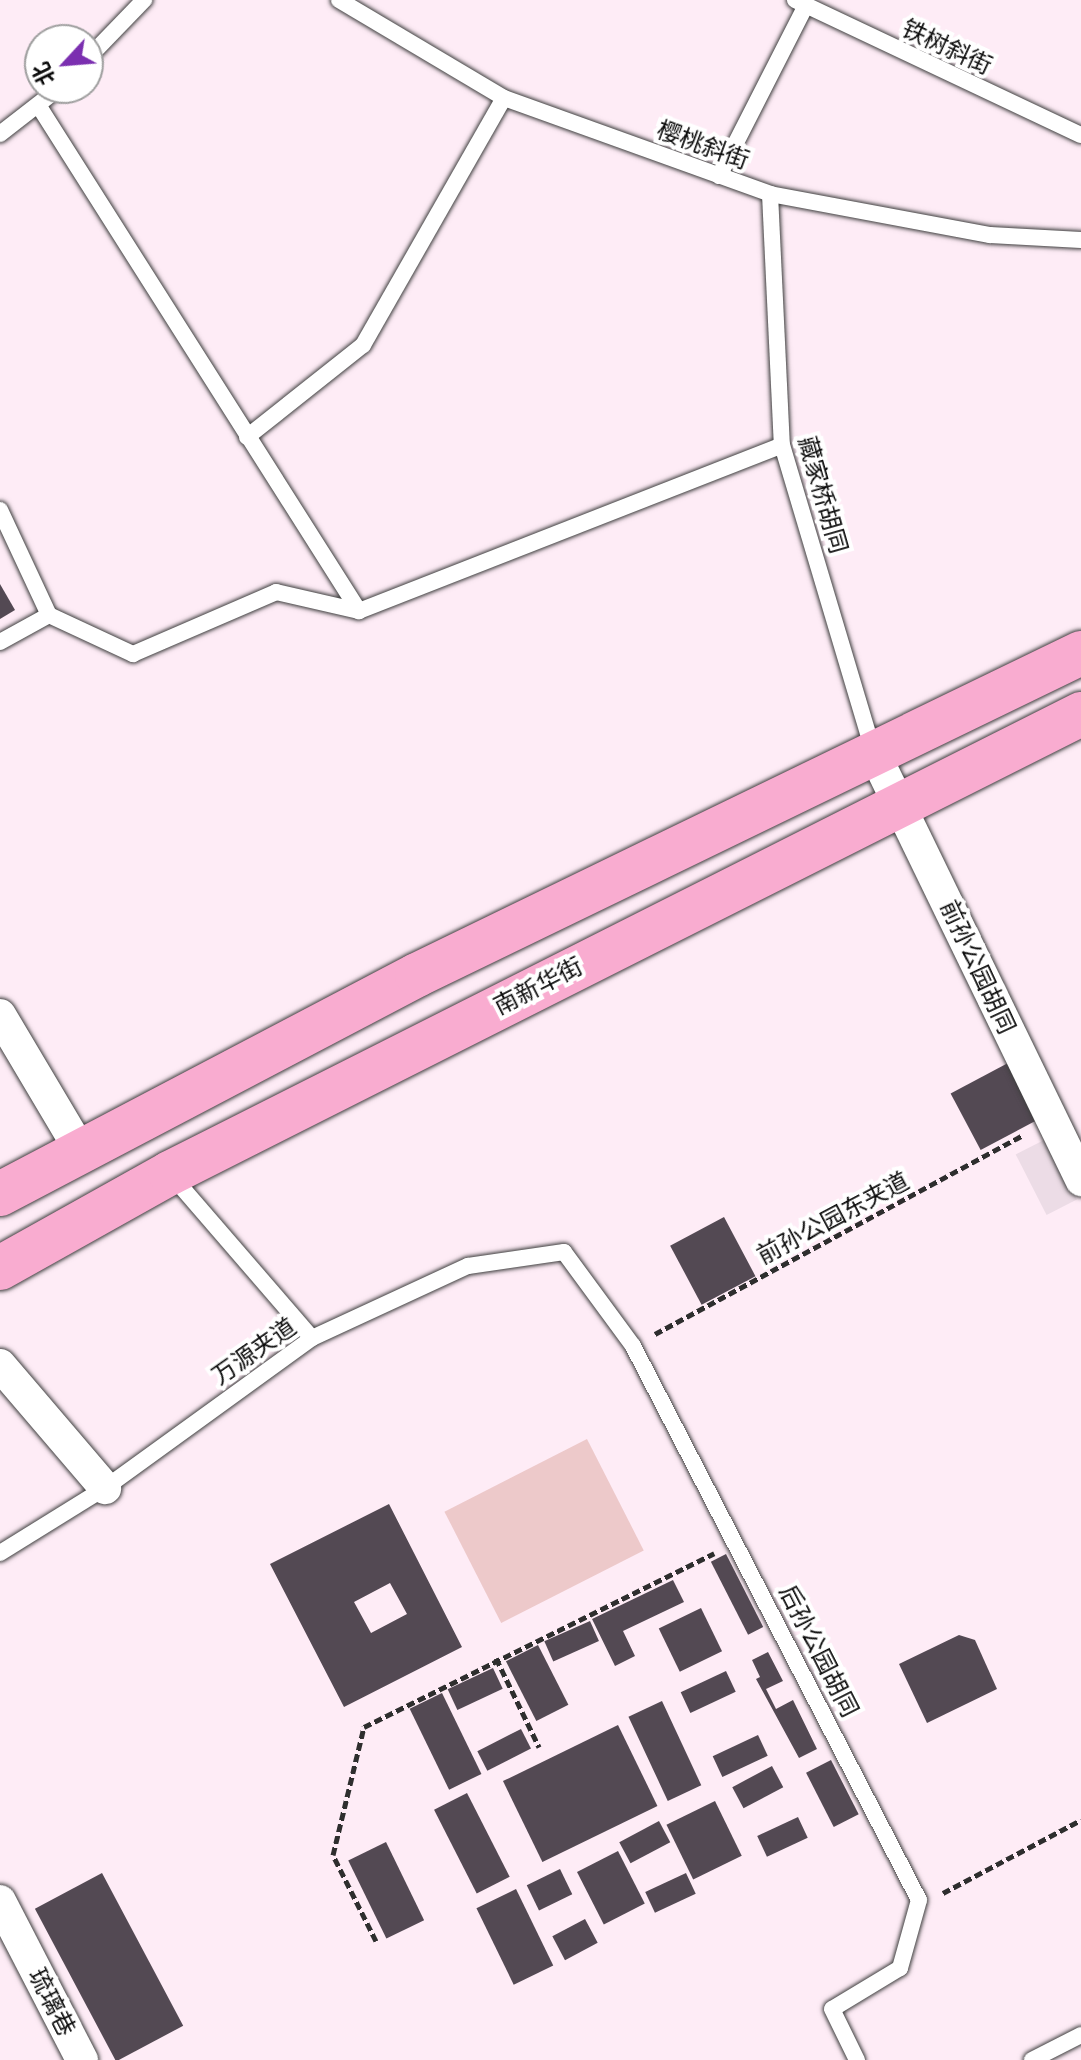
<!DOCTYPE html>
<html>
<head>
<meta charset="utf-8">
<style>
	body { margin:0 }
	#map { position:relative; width:1081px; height:2060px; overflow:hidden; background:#feecf6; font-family:"Crimson Pro","Noto Sans SC",serif }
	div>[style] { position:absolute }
	.pitch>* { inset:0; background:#edc9ca; transform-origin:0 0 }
	.plaza>* { inset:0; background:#ecdce6; transform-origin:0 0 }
	.building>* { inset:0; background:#534953; transform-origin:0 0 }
	.path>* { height:5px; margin-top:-2.5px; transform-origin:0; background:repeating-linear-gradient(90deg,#2e2e2e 0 8px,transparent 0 12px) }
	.roads { filter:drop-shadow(0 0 2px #3f3f3f) drop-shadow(0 0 2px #3f3f3f) }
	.service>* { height:16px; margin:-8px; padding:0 8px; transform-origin:8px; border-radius:8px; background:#fff }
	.minor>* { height:32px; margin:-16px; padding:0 16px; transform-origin:16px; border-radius:16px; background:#fff }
	.secondary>* { height:44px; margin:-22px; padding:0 22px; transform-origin:22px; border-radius:22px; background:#f9acd0 }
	span { translate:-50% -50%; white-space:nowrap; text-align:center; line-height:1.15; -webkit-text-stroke:8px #fff; paint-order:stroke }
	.street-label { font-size:24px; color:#0c0c0c }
	.north { position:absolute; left:24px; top:24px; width:80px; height:80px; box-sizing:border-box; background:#fff; border:2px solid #9e9e9e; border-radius:50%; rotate:244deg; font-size:22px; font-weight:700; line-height:32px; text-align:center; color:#0c0c0c }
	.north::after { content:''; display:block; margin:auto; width:28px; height:36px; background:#7b2fb0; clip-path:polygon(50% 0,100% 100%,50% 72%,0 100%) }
</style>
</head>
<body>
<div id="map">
	<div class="pitch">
		<i style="left:587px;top:1439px;width:125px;height:160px;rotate:63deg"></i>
	</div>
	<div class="plaza">
		<i style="left:1046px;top:1139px;width:68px;height:34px;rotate:63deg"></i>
	</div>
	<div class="building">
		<i style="clip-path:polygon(0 584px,15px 610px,0 619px)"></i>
		<i style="left:1008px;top:1063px;width:64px;height:65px;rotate:62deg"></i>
		<i style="left:724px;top:1217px;width:67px;height:61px;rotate:62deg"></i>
		<i style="clip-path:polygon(evenodd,389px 1504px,462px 1647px,344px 1707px,270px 1564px,389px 1504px,390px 1583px,407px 1614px,371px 1633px,354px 1602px,390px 1583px)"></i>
		<i style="left:726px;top:1554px;width:82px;height:17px;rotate:63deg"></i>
		<i style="clip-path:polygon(673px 1580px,684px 1602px,623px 1631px,635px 1656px,615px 1666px,592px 1619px)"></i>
		<i style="left:701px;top:1608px;width:48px;height:47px;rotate:64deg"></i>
		<i style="left:590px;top:1621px;width:22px;height:50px;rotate:66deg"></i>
		<i style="clip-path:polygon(959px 1635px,975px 1640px,997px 1689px,927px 1723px,899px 1664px)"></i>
		<i style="left:538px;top:1645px;width:67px;height:36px;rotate:63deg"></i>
		<i style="clip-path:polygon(768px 1652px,783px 1681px,766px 1689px,776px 1709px,793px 1700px,817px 1749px,799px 1758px,756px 1679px,760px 1677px,752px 1660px)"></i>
		<i style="left:493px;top:1668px;width:23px;height:50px;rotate:65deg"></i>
		<i style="left:726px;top:1671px;width:23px;height:50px;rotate:65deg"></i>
		<i style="left:442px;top:1693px;width:90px;height:36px;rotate:64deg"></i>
		<i style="left:662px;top:1701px;width:93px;height:37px;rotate:65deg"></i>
		<i style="left:618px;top:1725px;width:90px;height:128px;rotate:64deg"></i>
		<i style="left:521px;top:1729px;width:22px;height:49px;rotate:63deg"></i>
		<i style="left:758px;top:1735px;width:23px;height:50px;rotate:65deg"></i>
		<i style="left:831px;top:1760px;width:61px;height:28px;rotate:63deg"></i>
		<i style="left:772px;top:1766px;width:24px;height:45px;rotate:62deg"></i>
		<i style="left:467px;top:1793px;width:94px;height:37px;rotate:63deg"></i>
		<i style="left:715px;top:1801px;width:61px;height:54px;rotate:64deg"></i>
		<i style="left:798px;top:1817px;width:23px;height:45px;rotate:65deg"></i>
		<i style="left:659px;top:1821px;width:24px;height:45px;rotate:62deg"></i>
		<i style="left:386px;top:1842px;width:87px;height:42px;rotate:64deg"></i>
		<i style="left:618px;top:1851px;width:59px;height:46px;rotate:63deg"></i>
		<i style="left:560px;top:1869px;width:28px;height:37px;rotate:64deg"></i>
		<i style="left:102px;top:1873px;width:173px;height:76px;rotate:62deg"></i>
		<i style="left:686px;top:1873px;width:23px;height:45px;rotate:65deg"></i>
		<i style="left:516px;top:1889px;width:85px;height:44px;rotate:64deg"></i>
		<i style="left:585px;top:1919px;width:27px;height:37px;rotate:62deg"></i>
	</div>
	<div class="path">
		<i style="left:655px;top:1334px;width:418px;rotate:-28.4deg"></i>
		<i style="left:496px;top:1658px;width:99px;rotate:64.2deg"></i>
		<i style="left:943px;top:1893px;width:156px;rotate:-27.9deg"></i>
		<i style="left:376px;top:1941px;width:96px;rotate:-116.6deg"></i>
		<i style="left:333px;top:1855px;width:132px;rotate:-76.4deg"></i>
		<i style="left:364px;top:1727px;width:391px;rotate:-26.4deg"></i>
	</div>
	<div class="roads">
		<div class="service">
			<i style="left:339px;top:0;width:192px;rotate:30.7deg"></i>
			<i style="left:504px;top:98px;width:283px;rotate:19.8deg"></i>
			<i style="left:770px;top:194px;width:224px;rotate:10.6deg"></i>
			<i style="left:990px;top:235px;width:91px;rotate:3.1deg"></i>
			<i style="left:795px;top:0;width:316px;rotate:25.3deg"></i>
			<i style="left:88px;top:58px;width:81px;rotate:-46deg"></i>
			<i style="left:40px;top:108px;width:596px;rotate:57.62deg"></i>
			<i style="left:0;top:134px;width:75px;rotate:-37.9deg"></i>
			<i style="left:719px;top:176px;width:190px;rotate:-63deg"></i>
			<i style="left:770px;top:194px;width:251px;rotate:87.3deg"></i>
			<i style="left:782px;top:445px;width:319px;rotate:73.4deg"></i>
			<i style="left:247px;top:437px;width:148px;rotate:-38.4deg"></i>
			<i style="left:363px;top:345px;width:284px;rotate:-60.3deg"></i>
			<i style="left:0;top:510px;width:116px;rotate:65deg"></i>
			<i style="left:49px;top:615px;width:93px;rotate:24.9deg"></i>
			<i style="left:133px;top:654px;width:156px;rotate:-23.4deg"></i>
			<i style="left:276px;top:592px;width:85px;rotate:12.9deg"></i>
			<i style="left:359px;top:611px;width:454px;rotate:-21.4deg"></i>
			<i style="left:0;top:642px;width:56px;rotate:-28.9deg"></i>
			<i style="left:172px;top:1176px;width:214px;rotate:49.2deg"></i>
			<i style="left:0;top:1553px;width:123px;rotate:-31.8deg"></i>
			<i style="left:105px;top:1488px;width:256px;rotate:-35.9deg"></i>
			<i style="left:312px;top:1338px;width:172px;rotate:-24.8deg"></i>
			<i style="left:468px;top:1266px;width:97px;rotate:-8.3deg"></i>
			<i style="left:564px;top:1252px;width:117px;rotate:53.7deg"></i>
			<i style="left:633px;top:1346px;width:623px;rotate:62.7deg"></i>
			<i style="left:919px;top:1900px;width:71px;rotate:105.6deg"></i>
			<i style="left:900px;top:1968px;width:79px;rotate:148.9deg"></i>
			<i style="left:832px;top:2009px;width:57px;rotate:63.9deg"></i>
			<i style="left:1032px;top:2060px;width:55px;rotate:-27deg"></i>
		</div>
		<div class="minor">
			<i style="left:874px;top:753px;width:475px;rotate:64.1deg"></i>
			<i style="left:0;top:1015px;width:157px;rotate:59.3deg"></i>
			<i style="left:0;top:1365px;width:162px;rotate:49.5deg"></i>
			<i style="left:0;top:1901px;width:179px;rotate:62.7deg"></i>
		</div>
		<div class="secondary">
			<i style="left:0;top:1194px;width:471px;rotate:-27.7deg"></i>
			<i style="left:417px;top:975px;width:738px;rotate:-25.87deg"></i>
			<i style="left:0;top:1268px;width:195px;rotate:-29.2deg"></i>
			<i style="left:170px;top:1173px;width:1020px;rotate:-26.74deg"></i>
		</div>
	</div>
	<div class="street-label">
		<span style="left:947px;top:47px;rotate:25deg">铁树斜街</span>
		<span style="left:703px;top:145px;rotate:20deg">樱桃斜街</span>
		<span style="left:823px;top:495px;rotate:74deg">藏家桥胡同</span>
		<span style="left:978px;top:967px;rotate:65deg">前孙公园胡同</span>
		<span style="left:538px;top:986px;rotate:-27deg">南新华街</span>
		<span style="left:833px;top:1218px;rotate:-28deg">前孙公园东夹道</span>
		<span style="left:254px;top:1351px;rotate:-35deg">万源夹道</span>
		<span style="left:819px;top:1651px;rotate:63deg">后孙公园胡同</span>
		<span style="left:52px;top:2002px;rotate:63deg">琉璃巷</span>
	</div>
	<div class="north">北</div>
</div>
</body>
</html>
